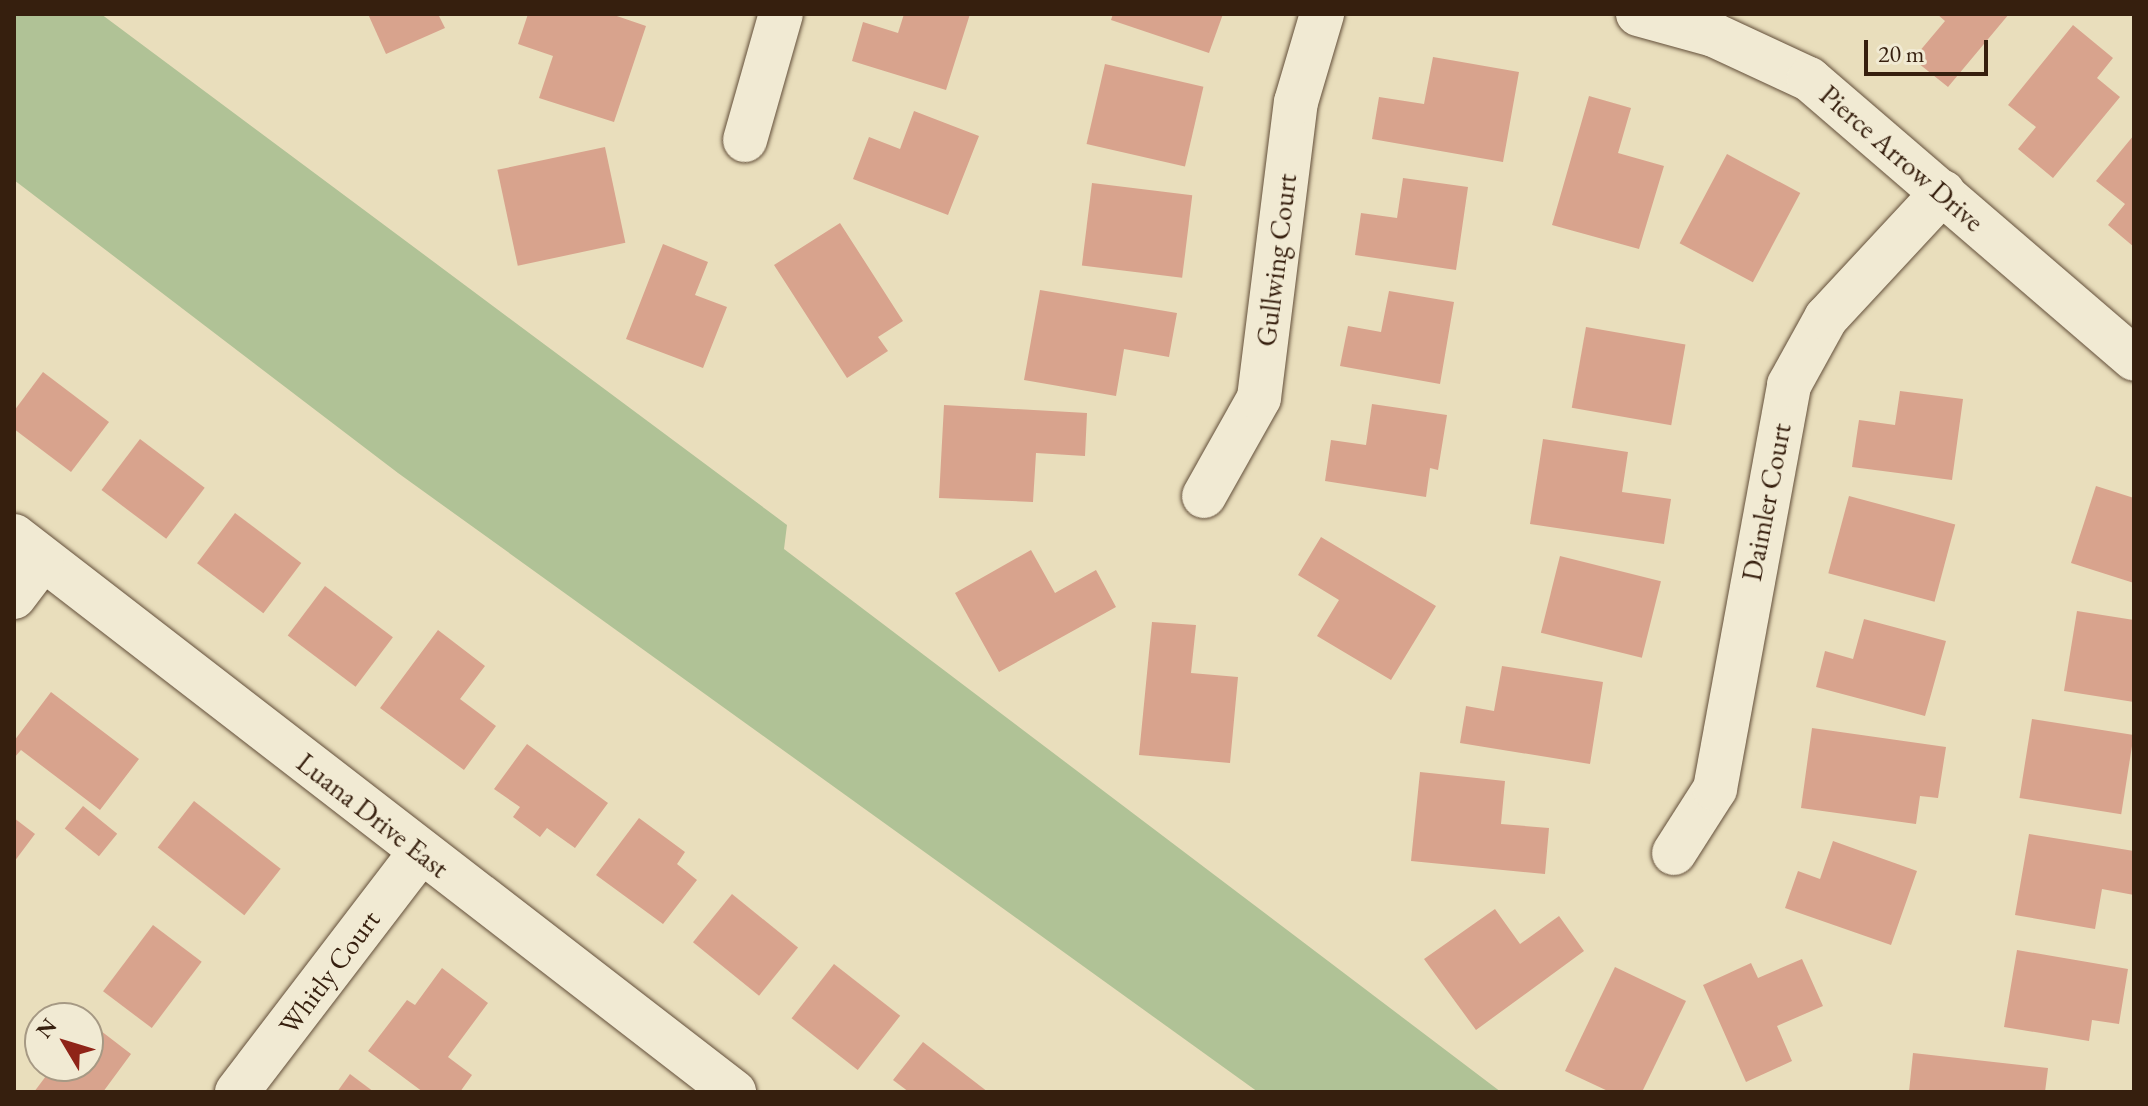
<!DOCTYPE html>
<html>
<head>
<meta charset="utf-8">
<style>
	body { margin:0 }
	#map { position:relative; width:2148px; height:1106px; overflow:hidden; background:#e9debc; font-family:"EB Garamond",serif }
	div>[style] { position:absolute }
	.green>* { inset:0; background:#b0c296 }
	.building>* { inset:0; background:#d8a38d; transform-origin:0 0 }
	.roads { filter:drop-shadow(0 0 2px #634f3a) drop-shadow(0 0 2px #634f3a) }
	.minor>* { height:44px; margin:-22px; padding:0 22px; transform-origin:22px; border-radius:22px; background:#f1ead3 }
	span { translate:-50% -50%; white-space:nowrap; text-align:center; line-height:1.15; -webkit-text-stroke:6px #f1ead3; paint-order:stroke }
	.street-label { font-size:28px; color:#361f0e }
	.frame { position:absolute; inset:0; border:16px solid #361f0e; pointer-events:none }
	.north { position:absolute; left:24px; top:1002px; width:80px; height:80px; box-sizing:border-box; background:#f1ead3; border:2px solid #a69984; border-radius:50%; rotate:308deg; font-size:22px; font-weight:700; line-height:32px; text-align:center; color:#361f0e }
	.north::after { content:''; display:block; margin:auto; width:28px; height:36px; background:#8f2418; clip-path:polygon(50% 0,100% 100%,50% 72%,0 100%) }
	.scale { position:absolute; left:1864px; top:40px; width:124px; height:36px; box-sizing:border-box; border:4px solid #361f0e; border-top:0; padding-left:10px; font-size:24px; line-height:28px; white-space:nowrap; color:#361f0e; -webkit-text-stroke:6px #f1ead3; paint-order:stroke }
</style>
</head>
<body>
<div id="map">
	<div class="green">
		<i style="clip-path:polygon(14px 14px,101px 14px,787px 525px,784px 549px,1501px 1092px,1258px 1092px,398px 473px,14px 180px)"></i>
	</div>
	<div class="building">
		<i style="clip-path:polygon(368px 14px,438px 14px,445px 28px,386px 54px)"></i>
		<i style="clip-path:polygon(528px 14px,611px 14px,646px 26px,614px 122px,539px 98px,553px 56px,518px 44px)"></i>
		<i style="clip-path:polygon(904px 14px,970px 14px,946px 90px,852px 61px,863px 22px,898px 33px)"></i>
		<i style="clip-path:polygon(1113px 14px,1223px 14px,1209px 53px,1111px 20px)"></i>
		<i style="clip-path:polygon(1937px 14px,2009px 14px,1948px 87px,1913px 59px,1945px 21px)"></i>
		<i style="clip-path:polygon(2073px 25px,2113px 58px,2097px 78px,2120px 97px,2053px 178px,2018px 149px,2036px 127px,2008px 105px)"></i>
		<i style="clip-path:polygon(1433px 57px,1519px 72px,1503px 162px,1372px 139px,1379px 97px,1424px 104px)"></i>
		<i style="left:1105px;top:64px;width:101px;height:82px;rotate:13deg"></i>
		<i style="clip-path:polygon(1589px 96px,1631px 108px,1618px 153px,1664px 166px,1639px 249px,1552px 225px)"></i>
		<i style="clip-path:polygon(914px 111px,979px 136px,948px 215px,853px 179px,869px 137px,900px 149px)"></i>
		<i style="clip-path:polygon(2134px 135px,2134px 247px,2108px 225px,2125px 204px,2096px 181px)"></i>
		<i style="left:605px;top:147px;width:98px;height:110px;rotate:78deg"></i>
		<i style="left:1727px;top:154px;width:83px;height:101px;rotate:28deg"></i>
		<i style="clip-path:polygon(1403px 178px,1468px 187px,1456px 270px,1355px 255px,1361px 213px,1397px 218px)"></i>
		<i style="left:1092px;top:183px;width:101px;height:83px;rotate:7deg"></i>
		<i style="clip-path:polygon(840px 223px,903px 321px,878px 337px,888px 351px,847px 378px,774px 265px)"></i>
		<i style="clip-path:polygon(663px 244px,708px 262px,695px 295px,727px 307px,703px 368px,626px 339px)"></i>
		<i style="clip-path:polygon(1040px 290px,1177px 313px,1169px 357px,1124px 349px,1116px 396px,1024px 380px)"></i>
		<i style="clip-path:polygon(1389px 291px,1454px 302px,1440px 384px,1340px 366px,1348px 326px,1381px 332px)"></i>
		<i style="left:1586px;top:327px;width:101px;height:82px;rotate:10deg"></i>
		<i style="clip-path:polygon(43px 372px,109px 422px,71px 472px,14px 429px,14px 411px)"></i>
		<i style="clip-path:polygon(1900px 391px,1963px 399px,1952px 480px,1852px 467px,1859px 420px,1895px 425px)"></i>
		<i style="clip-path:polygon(1372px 404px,1447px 415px,1438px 470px,1430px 468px,1426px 497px,1325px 481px,1331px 440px,1366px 445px)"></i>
		<i style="clip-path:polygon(944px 405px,1087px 413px,1085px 456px,1036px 453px,1033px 502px,939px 498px)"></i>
		<i style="left:140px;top:439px;width:81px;height:64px;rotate:37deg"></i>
		<i style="clip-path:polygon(1543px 439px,1628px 452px,1622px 492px,1671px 499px,1664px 544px,1530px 524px)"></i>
		<i style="clip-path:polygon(2096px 486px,2134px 498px,2134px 583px,2071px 563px)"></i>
		<i style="left:1849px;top:496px;width:110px;height:80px;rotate:15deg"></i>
		<i style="left:235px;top:513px;width:83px;height:63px;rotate:37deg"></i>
		<i style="clip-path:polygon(1321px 537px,1436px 606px,1391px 680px,1317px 636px,1339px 600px,1298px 575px)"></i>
		<i style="clip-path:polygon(1031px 550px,1055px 593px,1096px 570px,1116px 607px,999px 672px,955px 593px)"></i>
		<i style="left:1560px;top:556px;width:104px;height:79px;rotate:14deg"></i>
		<i style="left:325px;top:586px;width:85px;height:62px;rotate:37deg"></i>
		<i style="clip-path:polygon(2077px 611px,2134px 620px,2134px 702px,2064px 691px)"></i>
		<i style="clip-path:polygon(1864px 619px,1946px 641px,1925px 716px,1816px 687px,1825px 651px,1853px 659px)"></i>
		<i style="clip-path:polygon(1152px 622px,1196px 625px,1191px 673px,1238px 677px,1230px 763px,1139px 755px)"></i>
		<i style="clip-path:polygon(438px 630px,485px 666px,460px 699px,496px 726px,464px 770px,380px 708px)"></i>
		<i style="clip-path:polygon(1502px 666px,1603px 682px,1590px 764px,1460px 743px,1466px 706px,1494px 711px)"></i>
		<i style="clip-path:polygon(51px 692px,139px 759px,100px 810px,21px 750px,14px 758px,14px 741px)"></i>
		<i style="left:2032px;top:719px;width:103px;height:80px;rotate:9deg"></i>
		<i style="clip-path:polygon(1812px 728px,1946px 747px,1938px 798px,1920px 796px,1916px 824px,1801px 808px)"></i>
		<i style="clip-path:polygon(527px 744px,608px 803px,575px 848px,547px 828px,540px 837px,513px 817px,520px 807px,494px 789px)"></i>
		<i style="clip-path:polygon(1420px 772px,1505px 781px,1501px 824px,1549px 828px,1545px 874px,1411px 861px)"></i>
		<i style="left:194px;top:801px;width:110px;height:59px;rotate:38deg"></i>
		<i style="left:83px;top:806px;width:44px;height:29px;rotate:39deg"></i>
		<i style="clip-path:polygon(14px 818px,35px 834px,14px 862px)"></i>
		<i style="clip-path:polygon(639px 818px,685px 852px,677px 864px,697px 880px,663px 924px,596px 875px)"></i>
		<i style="clip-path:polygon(2029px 834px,2134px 851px,2134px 895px,2102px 889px,2095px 929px,2015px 915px)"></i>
		<i style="clip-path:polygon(1833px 841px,1917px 871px,1891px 945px,1785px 908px,1798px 871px,1820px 879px)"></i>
		<i style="left:732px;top:894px;width:85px;height:62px;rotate:39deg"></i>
		<i style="clip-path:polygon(1495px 909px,1520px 944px,1559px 916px,1584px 951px,1476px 1030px,1424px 959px)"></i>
		<i style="left:153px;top:925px;width:61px;height:83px;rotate:37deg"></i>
		<i style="clip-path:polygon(2017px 950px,2128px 969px,2119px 1024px,2092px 1020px,2089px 1041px,2004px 1027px)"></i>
		<i style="clip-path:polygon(1802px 959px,1823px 1006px,1777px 1026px,1792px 1061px,1746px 1082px,1703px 985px,1751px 963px,1758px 978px)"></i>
		<i style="left:834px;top:964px;width:84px;height:69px;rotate:38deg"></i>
		<i style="clip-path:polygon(1615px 967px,1686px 1001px,1642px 1092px,1610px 1092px,1565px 1071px)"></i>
		<i style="clip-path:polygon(442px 968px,488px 1003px,448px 1057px,472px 1075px,460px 1092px,423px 1092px,368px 1051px,407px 1000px,415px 1005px)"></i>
		<i style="clip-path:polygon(88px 1021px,131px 1054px,103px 1092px,34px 1092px,49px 1072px,41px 1066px,88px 1066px)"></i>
		<i style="clip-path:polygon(923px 1042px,988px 1092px,909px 1092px,893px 1080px)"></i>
		<i style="clip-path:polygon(1913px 1053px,2048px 1068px,2045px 1092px,1909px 1092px)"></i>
		<i style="clip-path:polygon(350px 1074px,374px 1092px,337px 1092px)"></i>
	</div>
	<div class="roads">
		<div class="minor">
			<i style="left:1638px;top:14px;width:79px;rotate:15.4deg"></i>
			<i style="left:1714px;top:35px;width:105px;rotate:24.9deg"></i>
			<i style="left:1809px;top:79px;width:429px;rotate:40.7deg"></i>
			<i style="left:745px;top:140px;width:131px;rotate:-74.1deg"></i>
			<i style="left:1204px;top:496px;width:112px;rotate:-60.7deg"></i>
			<i style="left:1259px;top:398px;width:298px;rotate:-82.9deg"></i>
			<i style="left:1296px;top:102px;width:92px;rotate:-73.5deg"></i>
			<i style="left:14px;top:536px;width:910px;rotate:37.68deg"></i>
			<i style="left:14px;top:597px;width:46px;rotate:-52.9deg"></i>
			<i style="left:1674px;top:853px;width:76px;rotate:-57.4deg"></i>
			<i style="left:1715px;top:789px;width:411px;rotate:-79.6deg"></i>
			<i style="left:1789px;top:385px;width:77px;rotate:-61.1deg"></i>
			<i style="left:1826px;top:318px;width:172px;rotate:-47.1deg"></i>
			<i style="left:237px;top:1092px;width:303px;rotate:-52.6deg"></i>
		</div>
	</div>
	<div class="street-label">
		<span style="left:1902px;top:158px;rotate:41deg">Pierce Arrow Drive</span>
		<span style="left:1276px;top:260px;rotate:-83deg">Gullwing Court</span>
		<span style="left:1766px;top:502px;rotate:-79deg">Daimler Court</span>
		<span style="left:373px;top:815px;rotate:38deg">Luana Drive East</span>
		<span style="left:329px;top:972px;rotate:-53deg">Whitly Court</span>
	</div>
	<div class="frame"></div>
	<div class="north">N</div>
	<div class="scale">20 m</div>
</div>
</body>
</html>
